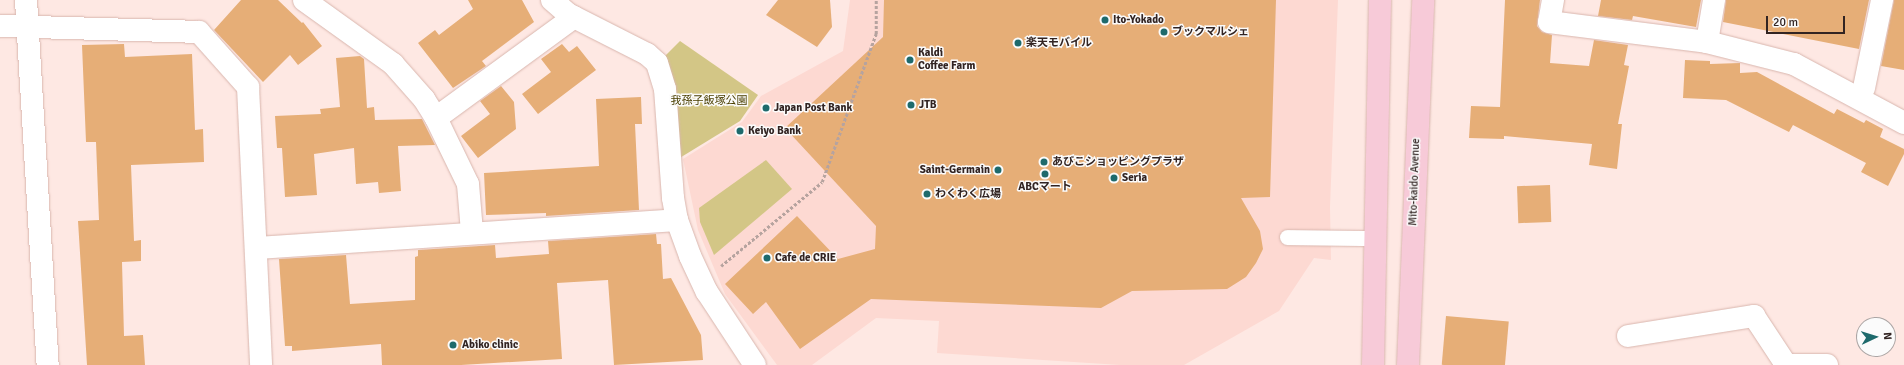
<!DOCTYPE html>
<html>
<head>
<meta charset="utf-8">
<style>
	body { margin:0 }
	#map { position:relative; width:1904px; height:365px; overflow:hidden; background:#fee8e3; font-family:Signika,"Noto Sans JP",sans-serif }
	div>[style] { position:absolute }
	.built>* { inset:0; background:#fdd9d2 }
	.green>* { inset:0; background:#d3c686 }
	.building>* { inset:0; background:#e6ae77; transform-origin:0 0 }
	.path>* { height:2.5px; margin-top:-1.25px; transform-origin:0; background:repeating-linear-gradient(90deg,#b6a39f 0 3px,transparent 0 5px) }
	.roads { filter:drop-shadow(0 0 1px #d9b6ae) drop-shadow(0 0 1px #d9b6ae) }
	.service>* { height:15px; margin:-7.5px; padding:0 7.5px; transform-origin:7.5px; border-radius:7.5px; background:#fff }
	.minor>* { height:22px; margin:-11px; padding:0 11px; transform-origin:11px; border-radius:11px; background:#fff }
	.tertiary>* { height:22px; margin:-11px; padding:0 11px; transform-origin:11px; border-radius:11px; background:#fff }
	.trunk>* { height:22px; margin:-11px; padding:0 11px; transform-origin:11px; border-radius:11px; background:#f7cad8 }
	.dots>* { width:11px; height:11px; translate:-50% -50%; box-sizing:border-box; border:2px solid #fbfbfb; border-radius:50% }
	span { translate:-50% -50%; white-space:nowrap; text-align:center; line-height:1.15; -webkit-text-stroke:3px #fbfbfb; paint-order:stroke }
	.poi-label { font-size:11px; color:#322422; font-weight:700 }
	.left { translate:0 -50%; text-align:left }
	.right { translate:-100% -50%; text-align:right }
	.park-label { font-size:11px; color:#4a3f00 }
	.street-label { font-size:11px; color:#322422 }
	.north { position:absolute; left:1856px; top:317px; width:40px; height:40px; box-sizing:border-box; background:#fbfbfb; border:1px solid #aba5a4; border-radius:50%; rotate:86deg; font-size:11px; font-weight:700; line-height:16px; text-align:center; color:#322422 }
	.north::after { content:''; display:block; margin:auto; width:14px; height:18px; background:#1e6a6c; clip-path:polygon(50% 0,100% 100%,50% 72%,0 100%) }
	.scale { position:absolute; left:1766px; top:16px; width:79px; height:18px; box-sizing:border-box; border:2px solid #322422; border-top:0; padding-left:5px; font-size:12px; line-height:14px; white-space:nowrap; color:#322422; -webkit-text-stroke:3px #fbfbfb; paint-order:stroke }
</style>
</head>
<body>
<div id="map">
	<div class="built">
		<i style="clip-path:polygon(850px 0,1338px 0,1330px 207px,1331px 260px,1314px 258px,1279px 311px,1184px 365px,1120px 365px,937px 353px,939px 321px,876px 318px,812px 365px,777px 365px,725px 294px,698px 230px,683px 159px,742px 122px,761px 96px,843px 51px)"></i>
	</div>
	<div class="green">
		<i style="clip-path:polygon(680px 41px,758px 95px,740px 121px,678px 159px,664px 57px)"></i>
		<i style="clip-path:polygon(766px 160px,792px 189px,714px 255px,700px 222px,699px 208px)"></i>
	</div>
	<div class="building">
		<i style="clip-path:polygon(241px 0,278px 0,302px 23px,303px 22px,322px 46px,298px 65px,290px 55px,263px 82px,214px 30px)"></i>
		<i style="clip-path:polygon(468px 0,522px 0,534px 22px,482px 61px,486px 66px,453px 88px,418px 43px,435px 30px,439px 35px,473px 9px)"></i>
		<i style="clip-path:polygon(778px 0,830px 0,832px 27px,817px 47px,766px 15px)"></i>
		<i style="clip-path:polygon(884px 0,1276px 0,1270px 197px,1241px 198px,1260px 231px,1263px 249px,1256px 263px,1246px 277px,1227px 289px,1132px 291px,1101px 308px,871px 299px,800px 349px,766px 302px,753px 314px,725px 284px,797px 216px,838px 259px,875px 249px,876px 226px,785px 128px,883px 37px)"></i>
		<i style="clip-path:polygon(1505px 0,1540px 0,1537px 26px,1542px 32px,1552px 35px,1550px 63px,1589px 66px,1594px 40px,1628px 45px,1624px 65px,1629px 66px,1618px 124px,1622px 124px,1617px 169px,1589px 165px,1592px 144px,1504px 136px,1504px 139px,1469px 138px,1471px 106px,1500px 107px)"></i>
		<i style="clip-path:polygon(1601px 0,1701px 0,1696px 27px,1633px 16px,1632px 20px,1598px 16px)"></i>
		<i style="clip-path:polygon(1726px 0,1869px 0,1859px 49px,1723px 22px)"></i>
		<i style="clip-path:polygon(1894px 0,1904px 0,1904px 70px,1881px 66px)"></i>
		<i style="clip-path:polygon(124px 44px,125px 57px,192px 54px,195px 130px,203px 129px,204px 162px,131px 165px,134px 241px,141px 240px,141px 261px,122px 262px,124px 336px,143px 335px,145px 365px,87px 365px,78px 221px,99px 220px,96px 142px,86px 142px,82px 45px)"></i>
		<i style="clip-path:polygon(562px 44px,569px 52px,577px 46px,596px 70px,538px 114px,522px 94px,551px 72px,541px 59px)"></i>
		<i style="clip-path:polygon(360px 56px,364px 59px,367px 108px,374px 107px,375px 120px,422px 119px,435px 145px,398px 146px,401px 191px,379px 193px,378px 182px,356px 184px,354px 148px,314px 154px,317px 195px,285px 197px,282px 148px,277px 148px,275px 116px,321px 114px,320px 109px,340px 107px,336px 58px)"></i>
		<i style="clip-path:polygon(1685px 60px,1710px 61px,1710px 64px,1740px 63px,1740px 73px,1757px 72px,1834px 114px,1837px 109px,1864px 123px,1866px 120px,1883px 129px,1880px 137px,1904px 149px,1904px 154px,1888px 186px,1861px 172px,1866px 163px,1793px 125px,1789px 132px,1726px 100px,1683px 98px)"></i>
		<i style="clip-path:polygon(501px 86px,514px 102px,516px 129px,478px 158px,461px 136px,490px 114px,480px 101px)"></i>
		<i style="clip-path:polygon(641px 97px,642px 124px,635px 124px,639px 210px,546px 216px,546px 213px,486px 215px,484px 173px,599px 166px,596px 99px)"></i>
		<i style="left:1550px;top:185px;width:37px;height:33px;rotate:88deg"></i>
		<i style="clip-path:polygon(656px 234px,657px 244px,661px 244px,663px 279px,671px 278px,701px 335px,703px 360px,614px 365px,608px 280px,557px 283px,562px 359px,461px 365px,382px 365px,381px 344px,292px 351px,292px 346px,285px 346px,279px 259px,346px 255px,350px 304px,415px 300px,415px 257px,418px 256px,418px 250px,495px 245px,496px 258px,549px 254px,548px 241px)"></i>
		<i style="left:1446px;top:316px;width:63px;height:49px;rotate:5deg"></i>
	</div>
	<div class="path">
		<i style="left:721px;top:266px;width:131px;rotate:-39.7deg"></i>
		<i style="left:822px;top:182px;width:158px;rotate:-70deg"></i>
		<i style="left:876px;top:34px;width:34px;rotate:-90deg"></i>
	</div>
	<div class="roads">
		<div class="service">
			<i style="left:1287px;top:237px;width:88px;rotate:0.7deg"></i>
		</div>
		<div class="minor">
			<i style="left:304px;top:0;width:110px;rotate:35.7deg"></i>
			<i style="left:393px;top:64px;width:47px;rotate:48.5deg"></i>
			<i style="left:424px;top:99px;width:22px;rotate:58deg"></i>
			<i style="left:552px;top:0;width:21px;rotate:41deg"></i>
			<i style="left:568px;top:14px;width:89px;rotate:26.9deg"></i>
			<i style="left:647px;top:54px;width:13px;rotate:42deg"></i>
			<i style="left:657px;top:63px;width:27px;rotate:73deg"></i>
			<i style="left:665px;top:89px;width:109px;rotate:85.8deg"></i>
			<i style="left:673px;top:198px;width:22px;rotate:80deg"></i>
			<i style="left:677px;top:220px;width:38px;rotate:70deg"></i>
			<i style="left:690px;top:256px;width:40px;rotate:65deg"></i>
			<i style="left:707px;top:292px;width:87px;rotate:56.7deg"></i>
			<i style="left:1553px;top:0;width:22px;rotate:100deg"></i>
			<i style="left:1549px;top:22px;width:159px;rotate:7.2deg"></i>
			<i style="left:1707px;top:42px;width:90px;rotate:14.2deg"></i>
			<i style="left:1794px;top:64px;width:125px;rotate:28.2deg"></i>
			<i style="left:0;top:26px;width:199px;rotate:1.7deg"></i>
			<i style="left:199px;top:32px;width:74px;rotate:48.3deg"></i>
			<i style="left:248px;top:87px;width:278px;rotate:87.3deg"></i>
			<i style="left:1707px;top:42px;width:43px;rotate:-80.5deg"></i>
			<i style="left:1864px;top:88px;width:90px;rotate:-78.4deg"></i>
			<i style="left:472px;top:232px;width:48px;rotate:-94.8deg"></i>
			<i style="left:468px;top:184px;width:73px;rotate:-115.9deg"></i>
			<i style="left:436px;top:118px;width:171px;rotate:-36.2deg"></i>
			<i style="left:257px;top:248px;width:421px;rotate:-3.8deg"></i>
			<i style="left:1628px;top:336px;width:128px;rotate:-9deg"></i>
			<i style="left:1754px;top:316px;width:56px;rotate:56.6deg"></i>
			<i style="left:1784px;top:365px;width:43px"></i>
		</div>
		<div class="tertiary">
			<i style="left:26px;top:0;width:366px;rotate:86.6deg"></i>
		</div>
		<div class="trunk">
			<i style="left:1373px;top:365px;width:365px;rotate:-88.9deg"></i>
			<i style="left:1408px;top:365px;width:365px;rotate:-87.6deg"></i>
		</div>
	</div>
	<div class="dots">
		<i style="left:1105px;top:20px;background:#1e6a6c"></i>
		<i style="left:1164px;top:32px;background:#1e6a6c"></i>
		<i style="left:1018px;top:43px;background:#1e6a6c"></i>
		<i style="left:910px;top:60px;background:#1e6a6c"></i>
		<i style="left:911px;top:105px;background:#1e6a6c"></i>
		<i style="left:766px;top:108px;background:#1e6a6c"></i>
		<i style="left:740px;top:131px;background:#1e6a6c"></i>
		<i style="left:1044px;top:162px;background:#1e6a6c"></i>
		<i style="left:998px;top:170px;background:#1e6a6c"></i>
		<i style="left:1045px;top:174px;background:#1e6a6c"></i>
		<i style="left:1114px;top:178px;background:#1e6a6c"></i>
		<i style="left:927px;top:194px;background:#1e6a6c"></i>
		<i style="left:767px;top:258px;background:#1e6a6c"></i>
		<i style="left:453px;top:345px;background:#1e6a6c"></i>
	</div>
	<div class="poi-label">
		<span class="left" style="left:1113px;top:20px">Ito-Yokado</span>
		<span class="left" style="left:1172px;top:32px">ブックマルシェ</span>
		<span class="left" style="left:1026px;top:43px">楽天モバイル</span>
		<span class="left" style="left:918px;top:60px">Kaldi<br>Coffee Farm</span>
		<span class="left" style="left:919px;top:105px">JTB</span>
		<span class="left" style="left:774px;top:108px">Japan Post Bank</span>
		<span class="left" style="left:748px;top:131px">Keiyo Bank</span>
		<span class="left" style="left:1052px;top:162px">あびこショッピングプラザ</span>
		<span class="right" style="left:990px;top:170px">Saint-Germain</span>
		<span class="left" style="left:1122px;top:178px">Seria</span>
		<span style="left:1045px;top:187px">ABCマート</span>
		<span class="left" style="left:935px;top:194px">わくわく広場</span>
		<span class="left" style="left:775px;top:258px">Cafe de CRIE</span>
		<span class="left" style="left:462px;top:345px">Abiko clinic</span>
	</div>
	<div class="park-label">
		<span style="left:709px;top:101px">我孫子飯塚公園</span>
	</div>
	<div class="street-label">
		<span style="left:1415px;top:182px;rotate:-88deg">Mito-kaido Avenue</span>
	</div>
	<div class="north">N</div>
	<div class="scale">20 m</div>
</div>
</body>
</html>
